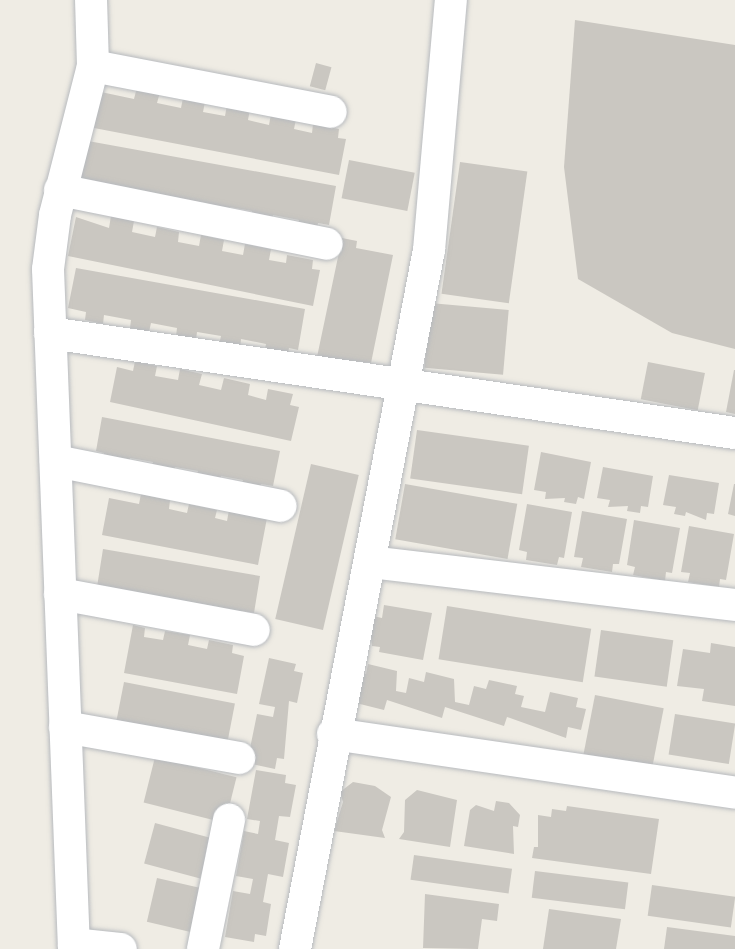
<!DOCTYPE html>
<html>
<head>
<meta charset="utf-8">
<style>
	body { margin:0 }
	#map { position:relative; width:735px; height:949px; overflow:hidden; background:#efece4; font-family:Montserrat,sans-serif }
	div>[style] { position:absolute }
	.building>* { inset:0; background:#cac7c1; transform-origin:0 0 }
	.roads { filter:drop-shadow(0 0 2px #b7babe) drop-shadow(0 0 2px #b7babe) }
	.minor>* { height:32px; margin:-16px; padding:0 16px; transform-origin:16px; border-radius:16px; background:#fff }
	span { translate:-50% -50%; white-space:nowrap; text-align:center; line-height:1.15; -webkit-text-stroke:4.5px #fff; paint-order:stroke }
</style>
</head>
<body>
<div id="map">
	<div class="building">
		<i style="clip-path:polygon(575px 20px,735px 45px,735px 349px,672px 333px,578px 279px,564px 167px)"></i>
		<i style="left:316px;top:63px;width:16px;height:24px;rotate:15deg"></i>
		<i style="clip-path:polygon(137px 87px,160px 92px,157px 103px,181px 108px,183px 98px,205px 102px,203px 112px,225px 116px,227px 105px,250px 109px,248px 120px,269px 125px,271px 114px,296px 119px,294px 129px,312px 133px,313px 124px,339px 129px,338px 138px,346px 139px,339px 175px,94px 128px,101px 92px,134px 99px)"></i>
		<i style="clip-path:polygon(88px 141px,336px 186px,329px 225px,318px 223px,316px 234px,297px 231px,299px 220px,273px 215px,271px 224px,250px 221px,252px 211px,230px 207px,228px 214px,206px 210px,207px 203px,79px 187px)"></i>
		<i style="left:349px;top:160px;width:67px;height:39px;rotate:11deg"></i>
		<i style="left:460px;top:162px;width:68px;height:133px;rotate:8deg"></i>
		<i style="clip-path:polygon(111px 216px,134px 221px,132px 232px,155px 237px,157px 227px,179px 232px,178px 242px,199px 246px,201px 235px,224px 240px,222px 251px,243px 255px,245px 244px,271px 249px,269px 260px,286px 263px,287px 255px,313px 260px,312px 269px,320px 270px,313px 306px,68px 256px,76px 217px,109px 228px)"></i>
		<i style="clip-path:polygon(342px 238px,357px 241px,356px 248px,393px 255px,371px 363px,317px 357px)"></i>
		<i style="clip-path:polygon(76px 268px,305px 309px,298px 350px,289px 348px,287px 358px,264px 354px,266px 344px,241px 339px,240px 349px,219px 345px,221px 336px,197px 332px,196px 340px,176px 336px,177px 328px,151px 323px,149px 332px,130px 328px,131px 320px,104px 315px,103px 324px,85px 320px,86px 312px,68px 308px)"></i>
		<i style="left:430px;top:303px;width:79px;height:65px;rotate:5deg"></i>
		<i style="clip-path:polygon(135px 361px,157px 366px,155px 376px,178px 380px,180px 369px,202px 374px,199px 385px,221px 390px,224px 378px,250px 384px,248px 395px,266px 400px,268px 389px,293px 394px,290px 405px,299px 407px,291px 441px,110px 402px,117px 367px,133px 371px)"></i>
		<i style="left:648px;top:362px;width:58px;height:38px;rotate:11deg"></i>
		<i style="clip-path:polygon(734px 370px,735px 370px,735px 414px,726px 412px)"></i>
		<i style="clip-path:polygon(102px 417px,280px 451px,273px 486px,261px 484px,259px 494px,240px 491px,243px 480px,221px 476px,219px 487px,196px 483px,198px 471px,175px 467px,173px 479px,150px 475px,153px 462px,130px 458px,128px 468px,102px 463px,104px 453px,96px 451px)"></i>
		<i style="left:417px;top:430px;width:113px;height:49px;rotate:8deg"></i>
		<i style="clip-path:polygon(541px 452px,591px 462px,584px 499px,578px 497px,576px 504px,564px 502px,565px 498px,545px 499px,546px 492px,534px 490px)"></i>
		<i style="left:311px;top:464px;width:49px;height:159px;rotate:13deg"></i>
		<i style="clip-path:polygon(603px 467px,653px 476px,648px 507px,641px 506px,640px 513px,627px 511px,628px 506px,608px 507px,610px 500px,597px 498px)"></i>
		<i style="clip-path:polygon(669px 475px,719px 483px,714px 514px,707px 513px,706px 520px,686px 512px,685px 516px,674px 514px,676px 507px,663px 505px)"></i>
		<i style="left:405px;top:484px;width:114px;height:56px;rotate:10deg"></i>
		<i style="clip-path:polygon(734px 484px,735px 484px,735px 516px,728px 514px)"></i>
		<i style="clip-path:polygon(141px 494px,170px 500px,169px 509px,187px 513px,189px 504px,217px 510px,215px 518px,227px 521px,229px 510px,267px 518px,258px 565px,102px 535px,109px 498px,139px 504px)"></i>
		<i style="clip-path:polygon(527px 504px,572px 512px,564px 558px,559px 557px,557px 565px,526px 560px,527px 552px,519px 550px)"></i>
		<i style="clip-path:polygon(582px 511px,627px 519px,619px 564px,613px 564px,612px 572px,581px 567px,583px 558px,574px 557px)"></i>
		<i style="clip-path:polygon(634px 520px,680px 528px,672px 573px,666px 572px,665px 581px,633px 575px,635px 567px,627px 565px)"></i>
		<i style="clip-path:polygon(689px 526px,734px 534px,726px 580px,720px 579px,719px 587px,688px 582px,690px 573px,681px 572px)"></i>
		<i style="clip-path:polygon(103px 549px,260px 576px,254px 613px,242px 611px,241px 620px,218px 616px,219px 607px,97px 587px)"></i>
		<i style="clip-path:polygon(384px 605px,432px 613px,423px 660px,379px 652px,380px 647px,372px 646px,368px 615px,382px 618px)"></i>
		<i style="left:447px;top:606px;width:146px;height:54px;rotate:9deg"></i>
		<i style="clip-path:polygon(133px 625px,145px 628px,144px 637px,163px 640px,165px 631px,190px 635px,188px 645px,207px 649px,209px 640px,233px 645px,232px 653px,244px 656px,237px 694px,124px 673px)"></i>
		<i style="left:601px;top:630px;width:73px;height:47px;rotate:8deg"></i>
		<i style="clip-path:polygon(711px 643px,735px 647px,735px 706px,702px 701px,704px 689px,677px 686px,683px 649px,710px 653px)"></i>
		<i style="clip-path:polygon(269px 658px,296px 664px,294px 671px,303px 673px,297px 703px,289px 701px,284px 759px,277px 758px,275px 769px,247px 763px,257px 714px,273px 717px,275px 707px,259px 704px)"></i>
		<i style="clip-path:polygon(368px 664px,397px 671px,396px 691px,406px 693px,409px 678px,424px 682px,426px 672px,454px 679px,455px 702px,469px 705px,474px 686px,486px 689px,489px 680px,517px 686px,515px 694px,524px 696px,521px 707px,545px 712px,550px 692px,578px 698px,576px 707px,586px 709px,581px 730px,568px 727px,566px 738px,507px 717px,504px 726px,445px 707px,442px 718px,387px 700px,384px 710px,356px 703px,352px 670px,366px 674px)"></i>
		<i style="left:124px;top:682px;width:113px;height:48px;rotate:11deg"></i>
		<i style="left:595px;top:695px;width:70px;height:60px;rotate:11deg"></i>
		<i style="left:675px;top:714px;width:61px;height:41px;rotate:9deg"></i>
		<i style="left:155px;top:757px;width:84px;height:47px;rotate:14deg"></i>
		<i style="clip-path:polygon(256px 770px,286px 775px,285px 783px,296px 785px,290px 817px,279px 816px,275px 840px,289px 843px,283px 877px,268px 874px,263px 902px,271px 904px,266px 936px,255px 934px,254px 942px,225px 937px,233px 891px,250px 894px,253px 879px,236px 876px,244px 831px,258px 834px,260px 821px,247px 819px)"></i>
		<i style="clip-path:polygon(353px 782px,375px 786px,391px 797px,382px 830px,385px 838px,334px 831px,343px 802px,340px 792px)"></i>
		<i style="clip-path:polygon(417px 790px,457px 800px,450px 847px,399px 839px,404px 832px,405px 800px)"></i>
		<i style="clip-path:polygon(496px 801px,509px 803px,520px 815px,518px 827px,513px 826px,514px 854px,464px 846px,470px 810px,476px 805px,494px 811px)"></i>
		<i style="clip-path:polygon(567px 806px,659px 819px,651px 874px,532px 858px,534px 847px,538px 847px,538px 815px,551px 817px,552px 809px,566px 811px)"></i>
		<i style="left:155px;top:823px;width:58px;height:42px;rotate:15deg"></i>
		<i style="left:414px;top:855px;width:99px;height:25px;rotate:8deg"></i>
		<i style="left:535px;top:871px;width:94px;height:27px;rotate:7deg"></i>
		<i style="left:157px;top:878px;width:47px;height:45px;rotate:13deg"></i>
		<i style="left:652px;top:885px;width:84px;height:31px;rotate:8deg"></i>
		<i style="clip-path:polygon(425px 894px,499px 904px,497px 921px,482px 919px,478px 949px,423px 948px)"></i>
		<i style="clip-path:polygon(549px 909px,621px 919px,616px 949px,543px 949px)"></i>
		<i style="clip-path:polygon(667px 927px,735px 936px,735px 949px,664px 949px)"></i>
	</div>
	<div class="roads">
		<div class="minor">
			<i style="left:93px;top:66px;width:242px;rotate:10.9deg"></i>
			<i style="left:60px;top:190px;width:272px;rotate:11.4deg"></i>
			<i style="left:50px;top:333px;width:692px;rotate:8.31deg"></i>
			<i style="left:56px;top:461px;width:229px;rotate:11.3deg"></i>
			<i style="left:370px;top:562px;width:368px;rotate:6.7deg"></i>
			<i style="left:60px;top:594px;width:197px;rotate:10.5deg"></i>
			<i style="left:65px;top:727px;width:177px;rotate:10.1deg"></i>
			<i style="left:333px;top:734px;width:406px;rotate:8.3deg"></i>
			<i style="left:74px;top:944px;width:47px;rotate:6.1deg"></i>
			<i style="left:74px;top:949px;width:680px;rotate:-92.19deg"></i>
			<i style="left:48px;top:269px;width:54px;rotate:-82.6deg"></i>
			<i style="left:55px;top:215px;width:154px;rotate:-75.7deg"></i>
			<i style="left:93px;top:66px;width:66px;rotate:-91.7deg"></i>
			<i style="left:203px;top:949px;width:132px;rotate:-78.6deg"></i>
			<i style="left:295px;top:949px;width:712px;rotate:-79.15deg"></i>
			<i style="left:429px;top:250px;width:251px;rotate:-85deg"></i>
		</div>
	</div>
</div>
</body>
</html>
